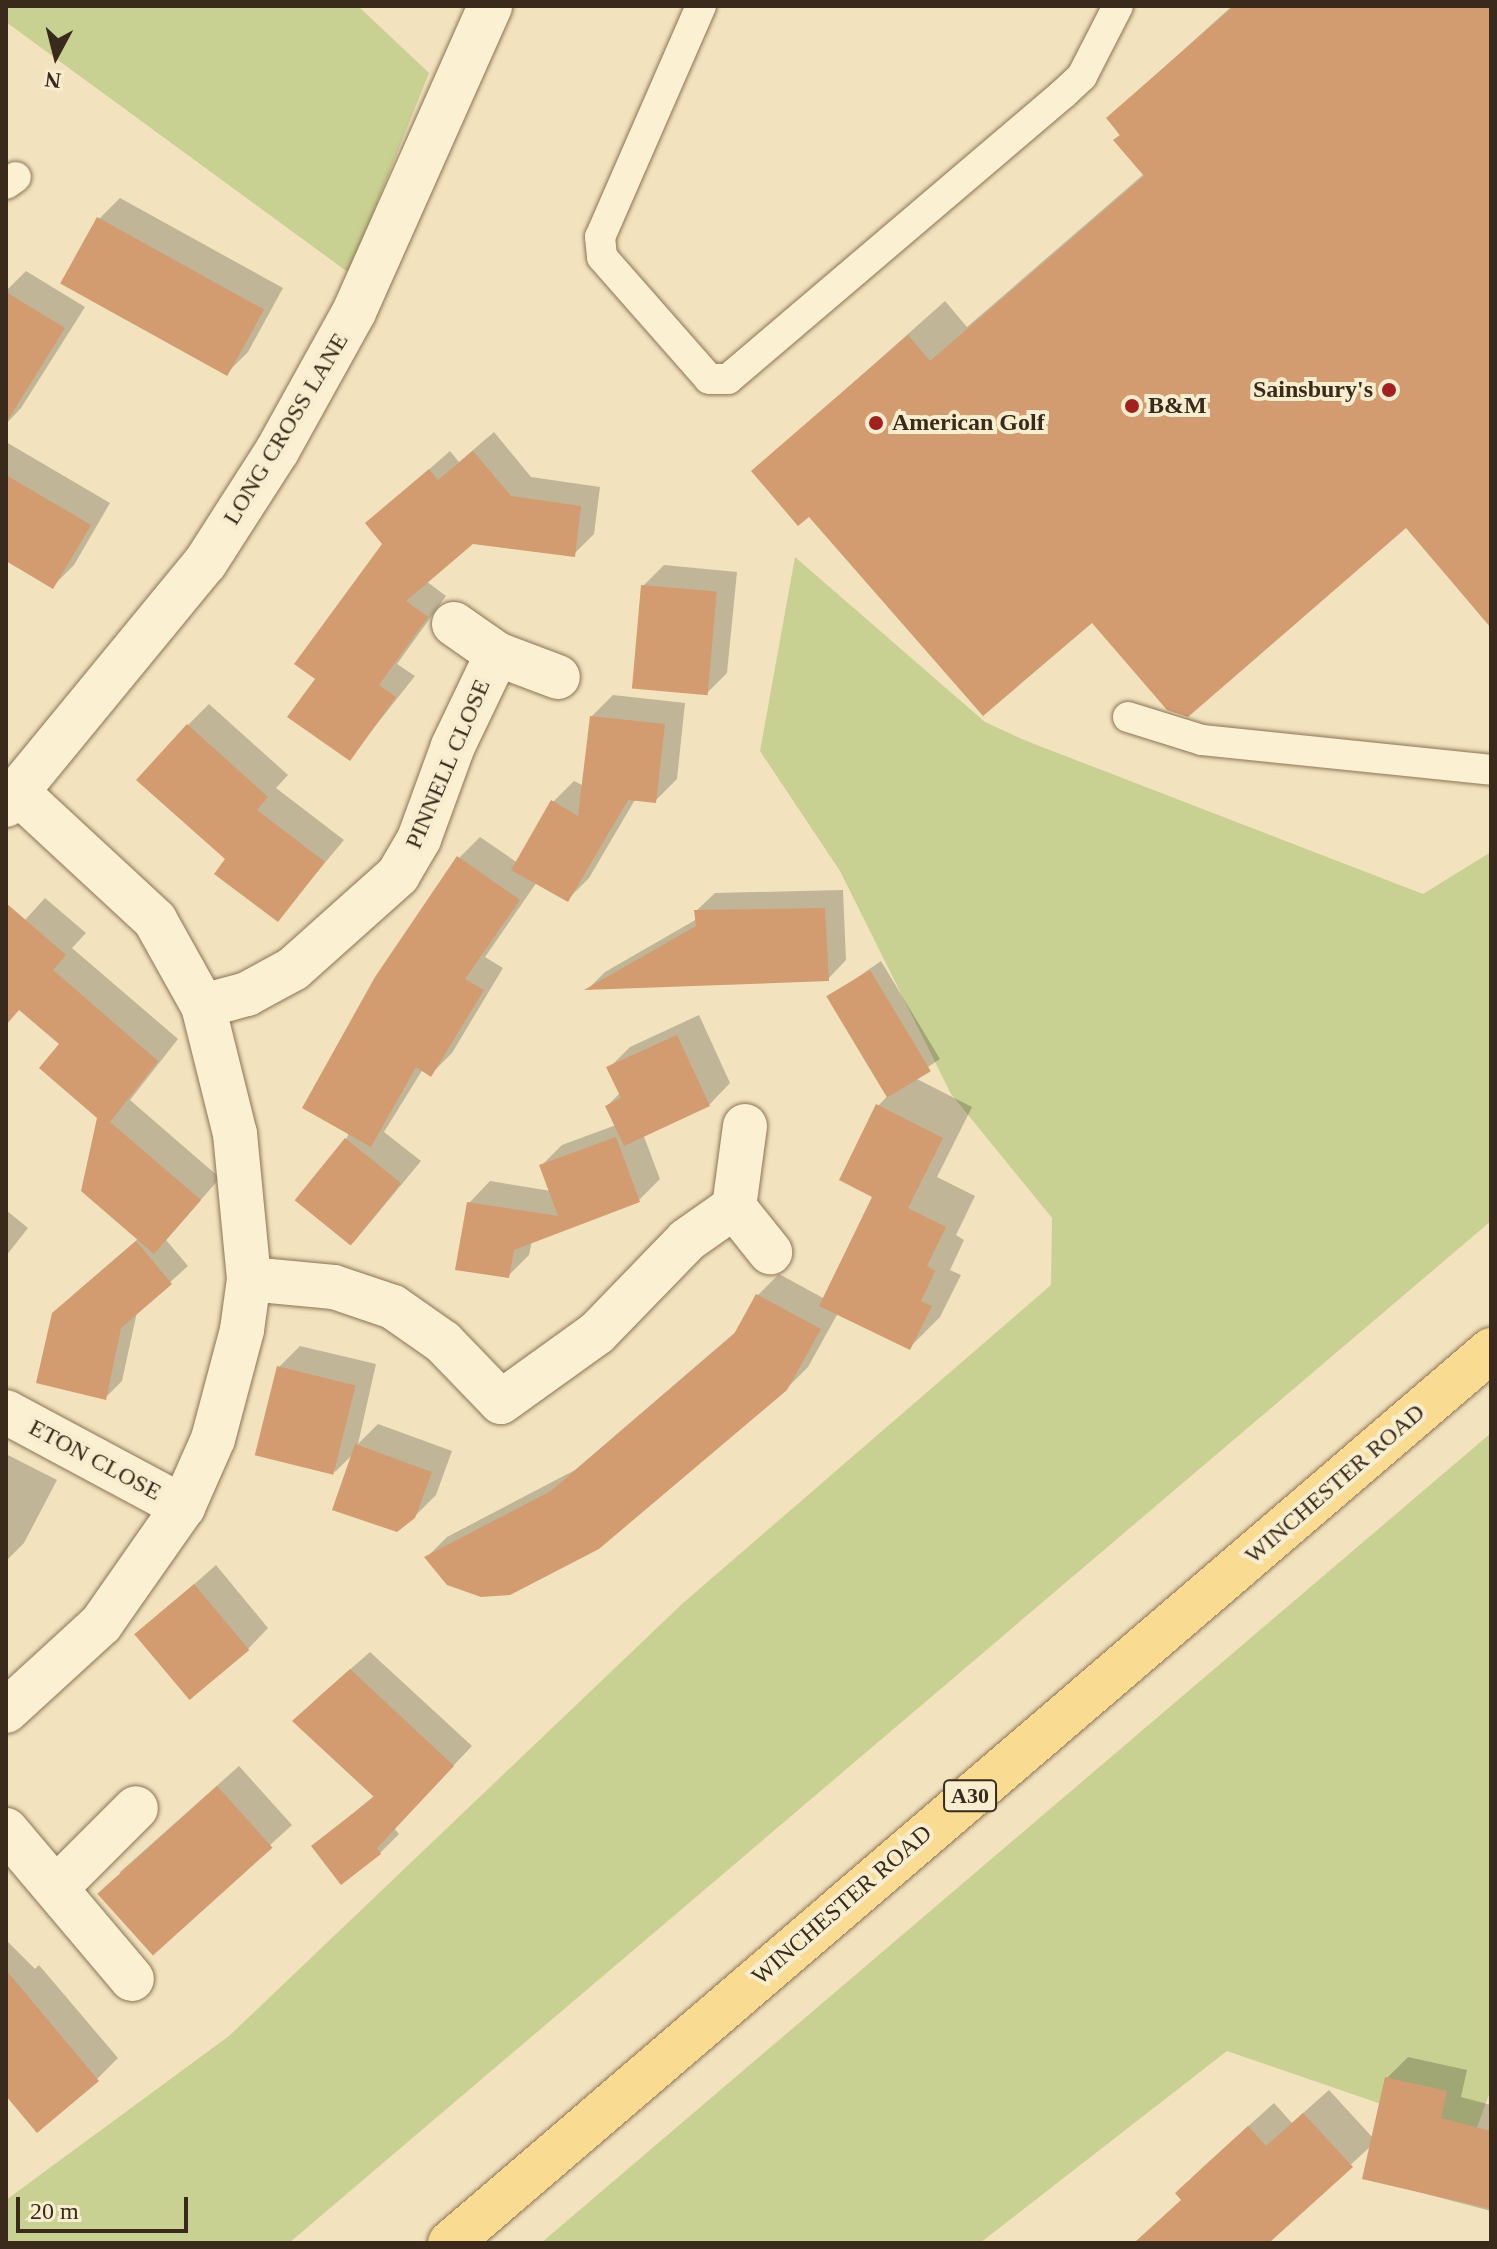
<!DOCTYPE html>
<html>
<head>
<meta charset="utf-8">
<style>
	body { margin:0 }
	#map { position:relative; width:1497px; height:2249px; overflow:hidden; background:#f2e3be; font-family:"Times New Roman",serif }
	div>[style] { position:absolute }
	.green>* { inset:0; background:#c8d191 }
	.shadow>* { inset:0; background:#0003 }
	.building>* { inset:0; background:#d39b70; transform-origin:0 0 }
	.roads { filter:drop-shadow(0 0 2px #8c7355) drop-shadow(0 0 2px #8c7355) }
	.lane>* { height:30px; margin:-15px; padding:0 15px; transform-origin:15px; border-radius:15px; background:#fcf0d2 }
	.street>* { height:44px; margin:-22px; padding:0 22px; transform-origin:22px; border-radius:22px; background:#fcf0d2 }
	.primary>* { height:44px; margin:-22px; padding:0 22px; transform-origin:22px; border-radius:22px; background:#f9db92 }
	.dots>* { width:22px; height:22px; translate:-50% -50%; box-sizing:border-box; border:4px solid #f8edce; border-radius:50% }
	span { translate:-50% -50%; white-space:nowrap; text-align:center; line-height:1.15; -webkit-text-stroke:8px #f8edce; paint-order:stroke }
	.shield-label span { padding:2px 6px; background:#f8edce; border:2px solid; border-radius:6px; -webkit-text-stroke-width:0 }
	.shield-label { font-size:22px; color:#3a2a1b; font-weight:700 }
	.poi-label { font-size:24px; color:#3a2a1b; font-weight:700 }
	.right { translate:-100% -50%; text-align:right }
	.left { translate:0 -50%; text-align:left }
	.street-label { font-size:24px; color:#3a2a1b }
	.frame { position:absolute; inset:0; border:8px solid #3a2a1b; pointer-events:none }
	.north { position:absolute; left:16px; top:16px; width:80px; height:80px; -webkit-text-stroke:6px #f8edce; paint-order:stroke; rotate:187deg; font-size:22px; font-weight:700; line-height:32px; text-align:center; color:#3a2a1b }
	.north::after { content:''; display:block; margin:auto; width:28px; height:36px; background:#3a2a1b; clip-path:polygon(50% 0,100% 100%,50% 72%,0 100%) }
	.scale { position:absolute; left:16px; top:2197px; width:172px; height:36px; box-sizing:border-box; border:4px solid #3a2a1b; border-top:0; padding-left:10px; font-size:24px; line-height:28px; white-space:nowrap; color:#3a2a1b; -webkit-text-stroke:6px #f8edce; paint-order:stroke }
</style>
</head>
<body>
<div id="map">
	<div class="green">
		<i style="clip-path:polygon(6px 6px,358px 6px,429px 73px,349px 273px,6px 22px)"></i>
		<i style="clip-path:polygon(795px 557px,985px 722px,1024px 740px,1423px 894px,1491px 852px,1491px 1221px,289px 2243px,6px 2243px,6px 2200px,229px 2036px,682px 1604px,1051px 1285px,1052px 1218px,951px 1094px,840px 871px,760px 751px)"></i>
		<i style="clip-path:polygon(1491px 1433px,1491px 2089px,1474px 2136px,1227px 2051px,980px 2243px,541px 2243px)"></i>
	</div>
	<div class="shadow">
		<i style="clip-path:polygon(1232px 6px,1491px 6px,1491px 611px,1406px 526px,1092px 620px,809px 514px,754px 471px,945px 301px,967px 327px,1145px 173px,1108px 118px)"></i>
		<i style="clip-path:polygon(120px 198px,283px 288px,248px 352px,227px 373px,99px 219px)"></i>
		<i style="clip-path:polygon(26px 271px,85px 307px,21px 408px,6px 424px,6px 291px)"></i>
		<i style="clip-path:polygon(494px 432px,531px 477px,600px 487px,594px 534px,574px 554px,473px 542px,426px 581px,446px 596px,397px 664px,415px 676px,349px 759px,318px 678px,385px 544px,368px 523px,450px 451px,459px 462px)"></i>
		<i style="clip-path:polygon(6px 442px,110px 503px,74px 565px,53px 586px,6px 559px)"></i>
		<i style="clip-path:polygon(664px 565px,737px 572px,727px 673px,706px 694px,643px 586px)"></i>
		<i style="clip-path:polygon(613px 695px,685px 703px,677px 779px,655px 801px,636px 798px,589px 878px,568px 899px,537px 882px,485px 957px,503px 968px,452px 1053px,431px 1074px,423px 1069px,384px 1132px,421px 1161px,353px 1243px,346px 1140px,459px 858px,480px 837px,518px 863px,553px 802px,574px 781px,584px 786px,592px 716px)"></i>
		<i style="clip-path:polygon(209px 704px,288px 775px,276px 788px,344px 840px,278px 919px,228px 859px,188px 725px)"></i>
		<i style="clip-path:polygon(843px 890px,846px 960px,828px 979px,589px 988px,605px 972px,697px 919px,696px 911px,715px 893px)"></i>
		<i style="clip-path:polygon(45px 898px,86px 933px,72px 948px,178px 1039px,130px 1100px,220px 1178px,166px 1240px,188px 1266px,137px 1312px,122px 1381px,105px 1398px,72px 1296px,139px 1238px,100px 1118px,62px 1044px,6px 996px,6px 941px)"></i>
		<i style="clip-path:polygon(881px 961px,940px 1059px,913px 1077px,972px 1107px,937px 1177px,975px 1196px,956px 1235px,964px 1240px,950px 1270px,961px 1275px,940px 1317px,909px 1348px,838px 1313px,808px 1367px,786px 1389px,426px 1558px,447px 1537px,575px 1470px,739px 1329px,758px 1295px,779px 1274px,825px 1299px,875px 1197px,878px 1106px,896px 1087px,829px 997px)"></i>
		<i style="clip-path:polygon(699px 1015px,730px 1083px,709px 1105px,643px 1134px,660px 1179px,639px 1200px,532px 1241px,529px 1255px,508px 1276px,469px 1203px,490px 1181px,551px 1191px,541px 1166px,562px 1145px,616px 1125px,607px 1106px,620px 1093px,609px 1068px,630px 1047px)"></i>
		<i style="clip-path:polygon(6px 1210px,28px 1228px,6px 1256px)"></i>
		<i style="clip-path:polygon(300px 1346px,376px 1364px,358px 1444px,378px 1424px,452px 1451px,436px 1495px,414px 1517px,353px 1454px,335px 1472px,279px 1367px)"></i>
		<i style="clip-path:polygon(6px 1454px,57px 1480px,24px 1543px,6px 1561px)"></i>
		<i style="clip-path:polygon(216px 1565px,268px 1628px,248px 1649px,137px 1635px)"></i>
		<i style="clip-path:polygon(370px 1652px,472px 1746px,394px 1828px,399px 1834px,380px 1853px,314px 1846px,375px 1795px,313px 1702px)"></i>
		<i style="clip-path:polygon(239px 1766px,292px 1825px,153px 1952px,120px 1872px)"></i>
		<i style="clip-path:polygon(6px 1940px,35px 1969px,39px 1965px,118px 2058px,97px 2079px,6px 2093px)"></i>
		<i style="clip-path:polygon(1408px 2057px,1467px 2070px,1461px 2097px,1491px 2105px,1491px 2211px,1365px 2178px,1372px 2145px,1266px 2243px,1134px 2243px,1183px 2199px,1177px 2193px,1202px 2168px,1274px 2103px,1292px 2123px,1329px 2090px,1373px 2138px,1387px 2078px)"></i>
	</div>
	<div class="building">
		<i style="clip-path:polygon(1234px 6px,1491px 6px,1491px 628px,1406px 528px,1188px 717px,1167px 710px,1092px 623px,983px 716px,809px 517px,798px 526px,751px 471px,908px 335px,930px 361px,1144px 176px,1113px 140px,1120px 135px,1106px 118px)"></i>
		<i style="left:97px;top:217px;width:191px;height:76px;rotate:29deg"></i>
		<i style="clip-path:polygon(6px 292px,65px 328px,6px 423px)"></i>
		<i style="clip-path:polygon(473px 451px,511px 496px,581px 506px,575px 557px,473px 544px,406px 601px,428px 617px,379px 685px,396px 697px,350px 761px,287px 717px,315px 679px,294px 664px,382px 544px,365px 523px,429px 469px,438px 480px)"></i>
		<i style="clip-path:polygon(6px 475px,91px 525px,53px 589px,6px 561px)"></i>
		<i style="left:641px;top:585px;width:76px;height:104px;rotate:5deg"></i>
		<i style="clip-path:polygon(590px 716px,665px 724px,656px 803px,628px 800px,568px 902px,511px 870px,551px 800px,578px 816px)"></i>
		<i style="clip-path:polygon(187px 724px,268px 797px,257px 810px,325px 862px,278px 922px,214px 874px,225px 859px,136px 780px)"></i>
		<i style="clip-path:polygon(457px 856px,520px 900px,465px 979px,484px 990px,431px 1077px,416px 1067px,371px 1147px,302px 1108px,375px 977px)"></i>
		<i style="clip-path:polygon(6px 903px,66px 955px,53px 970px,158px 1061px,110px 1122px,201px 1200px,154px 1254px,81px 1191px,97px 1118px,39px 1068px,59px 1044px,19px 1010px,6px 1025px)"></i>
		<i style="clip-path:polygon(825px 908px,829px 981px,584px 990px,696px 926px,694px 910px)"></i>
		<i style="left:870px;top:970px;width:118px;height:51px;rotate:59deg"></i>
		<i style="clip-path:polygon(677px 1035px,710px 1106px,624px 1146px,605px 1106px,621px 1098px,606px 1067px)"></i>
		<i style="clip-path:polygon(876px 1104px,943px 1138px,908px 1208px,946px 1227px,927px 1266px,935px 1271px,921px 1301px,932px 1306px,910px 1350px,819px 1306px,872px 1197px,839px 1180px)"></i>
		<i style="clip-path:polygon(616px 1137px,640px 1202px,514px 1250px,509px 1278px,455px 1270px,467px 1202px,558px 1216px,539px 1165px)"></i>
		<i style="left:345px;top:1138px;width:72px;height:80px;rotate:39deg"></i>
		<i style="clip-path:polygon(136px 1241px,172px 1284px,121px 1328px,106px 1400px,36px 1383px,52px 1313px)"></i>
		<i style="clip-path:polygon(756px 1294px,821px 1329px,787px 1390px,599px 1549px,510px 1595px,481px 1597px,447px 1585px,424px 1557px,551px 1491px,734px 1334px)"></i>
		<i style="left:277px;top:1366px;width:81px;height:92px;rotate:14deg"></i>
		<i style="clip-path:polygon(355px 1444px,432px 1472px,415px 1518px,397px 1532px,332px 1510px)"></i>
		<i style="left:194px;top:1584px;width:86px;height:78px;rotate:50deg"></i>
		<i style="clip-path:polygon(350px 1669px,454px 1766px,377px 1848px,381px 1854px,341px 1885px,311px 1846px,374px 1797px,292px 1721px)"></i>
		<i style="left:217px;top:1786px;width:83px;height:161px;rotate:48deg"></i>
		<i style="clip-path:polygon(6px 1970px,99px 2081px,37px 2133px,6px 2096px)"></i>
		<i style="clip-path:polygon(1385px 2077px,1447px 2091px,1441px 2118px,1491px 2131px,1491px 2209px,1362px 2179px)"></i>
		<i style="clip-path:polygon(1303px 2113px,1353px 2167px,1269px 2243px,1134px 2243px,1181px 2200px,1175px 2193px,1248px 2126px,1266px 2146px)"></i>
	</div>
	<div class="roads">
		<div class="lane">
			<i style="left:701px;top:6px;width:252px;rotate:113.6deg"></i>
			<i style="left:600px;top:237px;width:20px;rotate:84deg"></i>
			<i style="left:602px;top:257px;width:162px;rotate:48.7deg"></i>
			<i style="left:709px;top:379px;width:19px"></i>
			<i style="left:728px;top:379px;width:440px;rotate:-40.4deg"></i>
			<i style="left:1063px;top:94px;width:26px;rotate:-43deg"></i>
			<i style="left:1082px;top:76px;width:79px;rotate:-62.8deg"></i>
			<i style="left:6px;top:184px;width:12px;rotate:-35deg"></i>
			<i style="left:1128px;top:717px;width:77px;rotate:17.3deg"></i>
			<i style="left:1202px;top:740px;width:291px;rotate:5.9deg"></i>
		</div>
		<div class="street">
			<i style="left:454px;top:624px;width:52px;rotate:34.9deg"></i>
			<i style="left:497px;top:654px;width:65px;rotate:20.7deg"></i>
			<i style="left:6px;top:805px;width:313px;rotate:-50.6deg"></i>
			<i style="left:205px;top:563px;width:133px;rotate:-57.3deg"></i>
			<i style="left:277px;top:451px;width:159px;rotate:-61deg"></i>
			<i style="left:354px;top:312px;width:335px;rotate:-66deg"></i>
			<i style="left:203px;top:1006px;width:46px;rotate:-15.3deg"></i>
			<i style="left:247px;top:994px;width:52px;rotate:-28.5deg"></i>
			<i style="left:293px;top:969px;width:141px;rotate:-41.8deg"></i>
			<i style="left:398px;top:875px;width:42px;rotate:-59.7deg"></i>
			<i style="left:419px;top:839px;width:99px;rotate:-69.9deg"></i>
			<i style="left:453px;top:746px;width:102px;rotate:-64.4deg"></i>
			<i style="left:745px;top:1126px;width:82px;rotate:97.7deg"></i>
			<i style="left:734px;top:1207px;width:58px;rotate:51.3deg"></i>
			<i style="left:249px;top:1279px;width:85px;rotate:5.4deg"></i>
			<i style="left:334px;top:1287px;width:62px;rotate:18.7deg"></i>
			<i style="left:393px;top:1307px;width:61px;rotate:35deg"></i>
			<i style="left:443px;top:1342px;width:83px;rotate:46deg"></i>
			<i style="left:501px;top:1402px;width:118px;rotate:-35.7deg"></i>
			<i style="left:597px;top:1333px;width:129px;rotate:-45.9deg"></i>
			<i style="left:687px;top:1240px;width:57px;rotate:-35.1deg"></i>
			<i style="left:6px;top:1412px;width:201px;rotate:28.2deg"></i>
			<i style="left:6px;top:1711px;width:129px;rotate:-42.5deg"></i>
			<i style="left:101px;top:1624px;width:143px;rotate:-55deg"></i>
			<i style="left:183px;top:1507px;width:74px;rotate:-66.2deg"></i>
			<i style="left:213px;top:1439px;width:113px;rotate:-75.1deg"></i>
			<i style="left:242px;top:1330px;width:51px;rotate:-82.2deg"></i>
			<i style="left:249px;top:1279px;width:146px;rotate:-95.5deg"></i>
			<i style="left:235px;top:1134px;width:132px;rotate:-104deg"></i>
			<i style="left:203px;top:1006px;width:98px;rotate:-119.2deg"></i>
			<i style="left:155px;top:920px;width:187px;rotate:-137.2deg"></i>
			<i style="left:6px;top:1830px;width:195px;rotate:49.8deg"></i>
			<i style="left:58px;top:1886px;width:110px;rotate:-45deg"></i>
		</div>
		<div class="primary">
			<i style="left:450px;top:2243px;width:1372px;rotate:-40.62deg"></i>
		</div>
	</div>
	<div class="dots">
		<i style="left:1389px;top:390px;background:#a02120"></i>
		<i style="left:1132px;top:406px;background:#a02120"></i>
		<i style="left:876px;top:423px;background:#a02120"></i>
	</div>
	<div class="shield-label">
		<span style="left:970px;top:1796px">A30</span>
	</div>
	<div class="poi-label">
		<span class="right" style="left:1373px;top:390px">Sainsbury's</span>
		<span class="left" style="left:1148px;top:406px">B&amp;M</span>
		<span class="left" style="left:892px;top:423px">American Golf</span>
	</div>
	<div class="street-label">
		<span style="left:286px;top:429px;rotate:-59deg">LONG CROSS LANE</span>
		<span style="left:448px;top:764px;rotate:-67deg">PINNELL CLOSE</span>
		<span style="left:95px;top:1460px;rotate:28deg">ETON CLOSE</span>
		<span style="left:1335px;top:1484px;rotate:-41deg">WINCHESTER ROAD</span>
		<span style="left:842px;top:1905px;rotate:-41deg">WINCHESTER ROAD</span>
	</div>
	<div class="frame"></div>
	<div class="north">N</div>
	<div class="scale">20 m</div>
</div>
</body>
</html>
